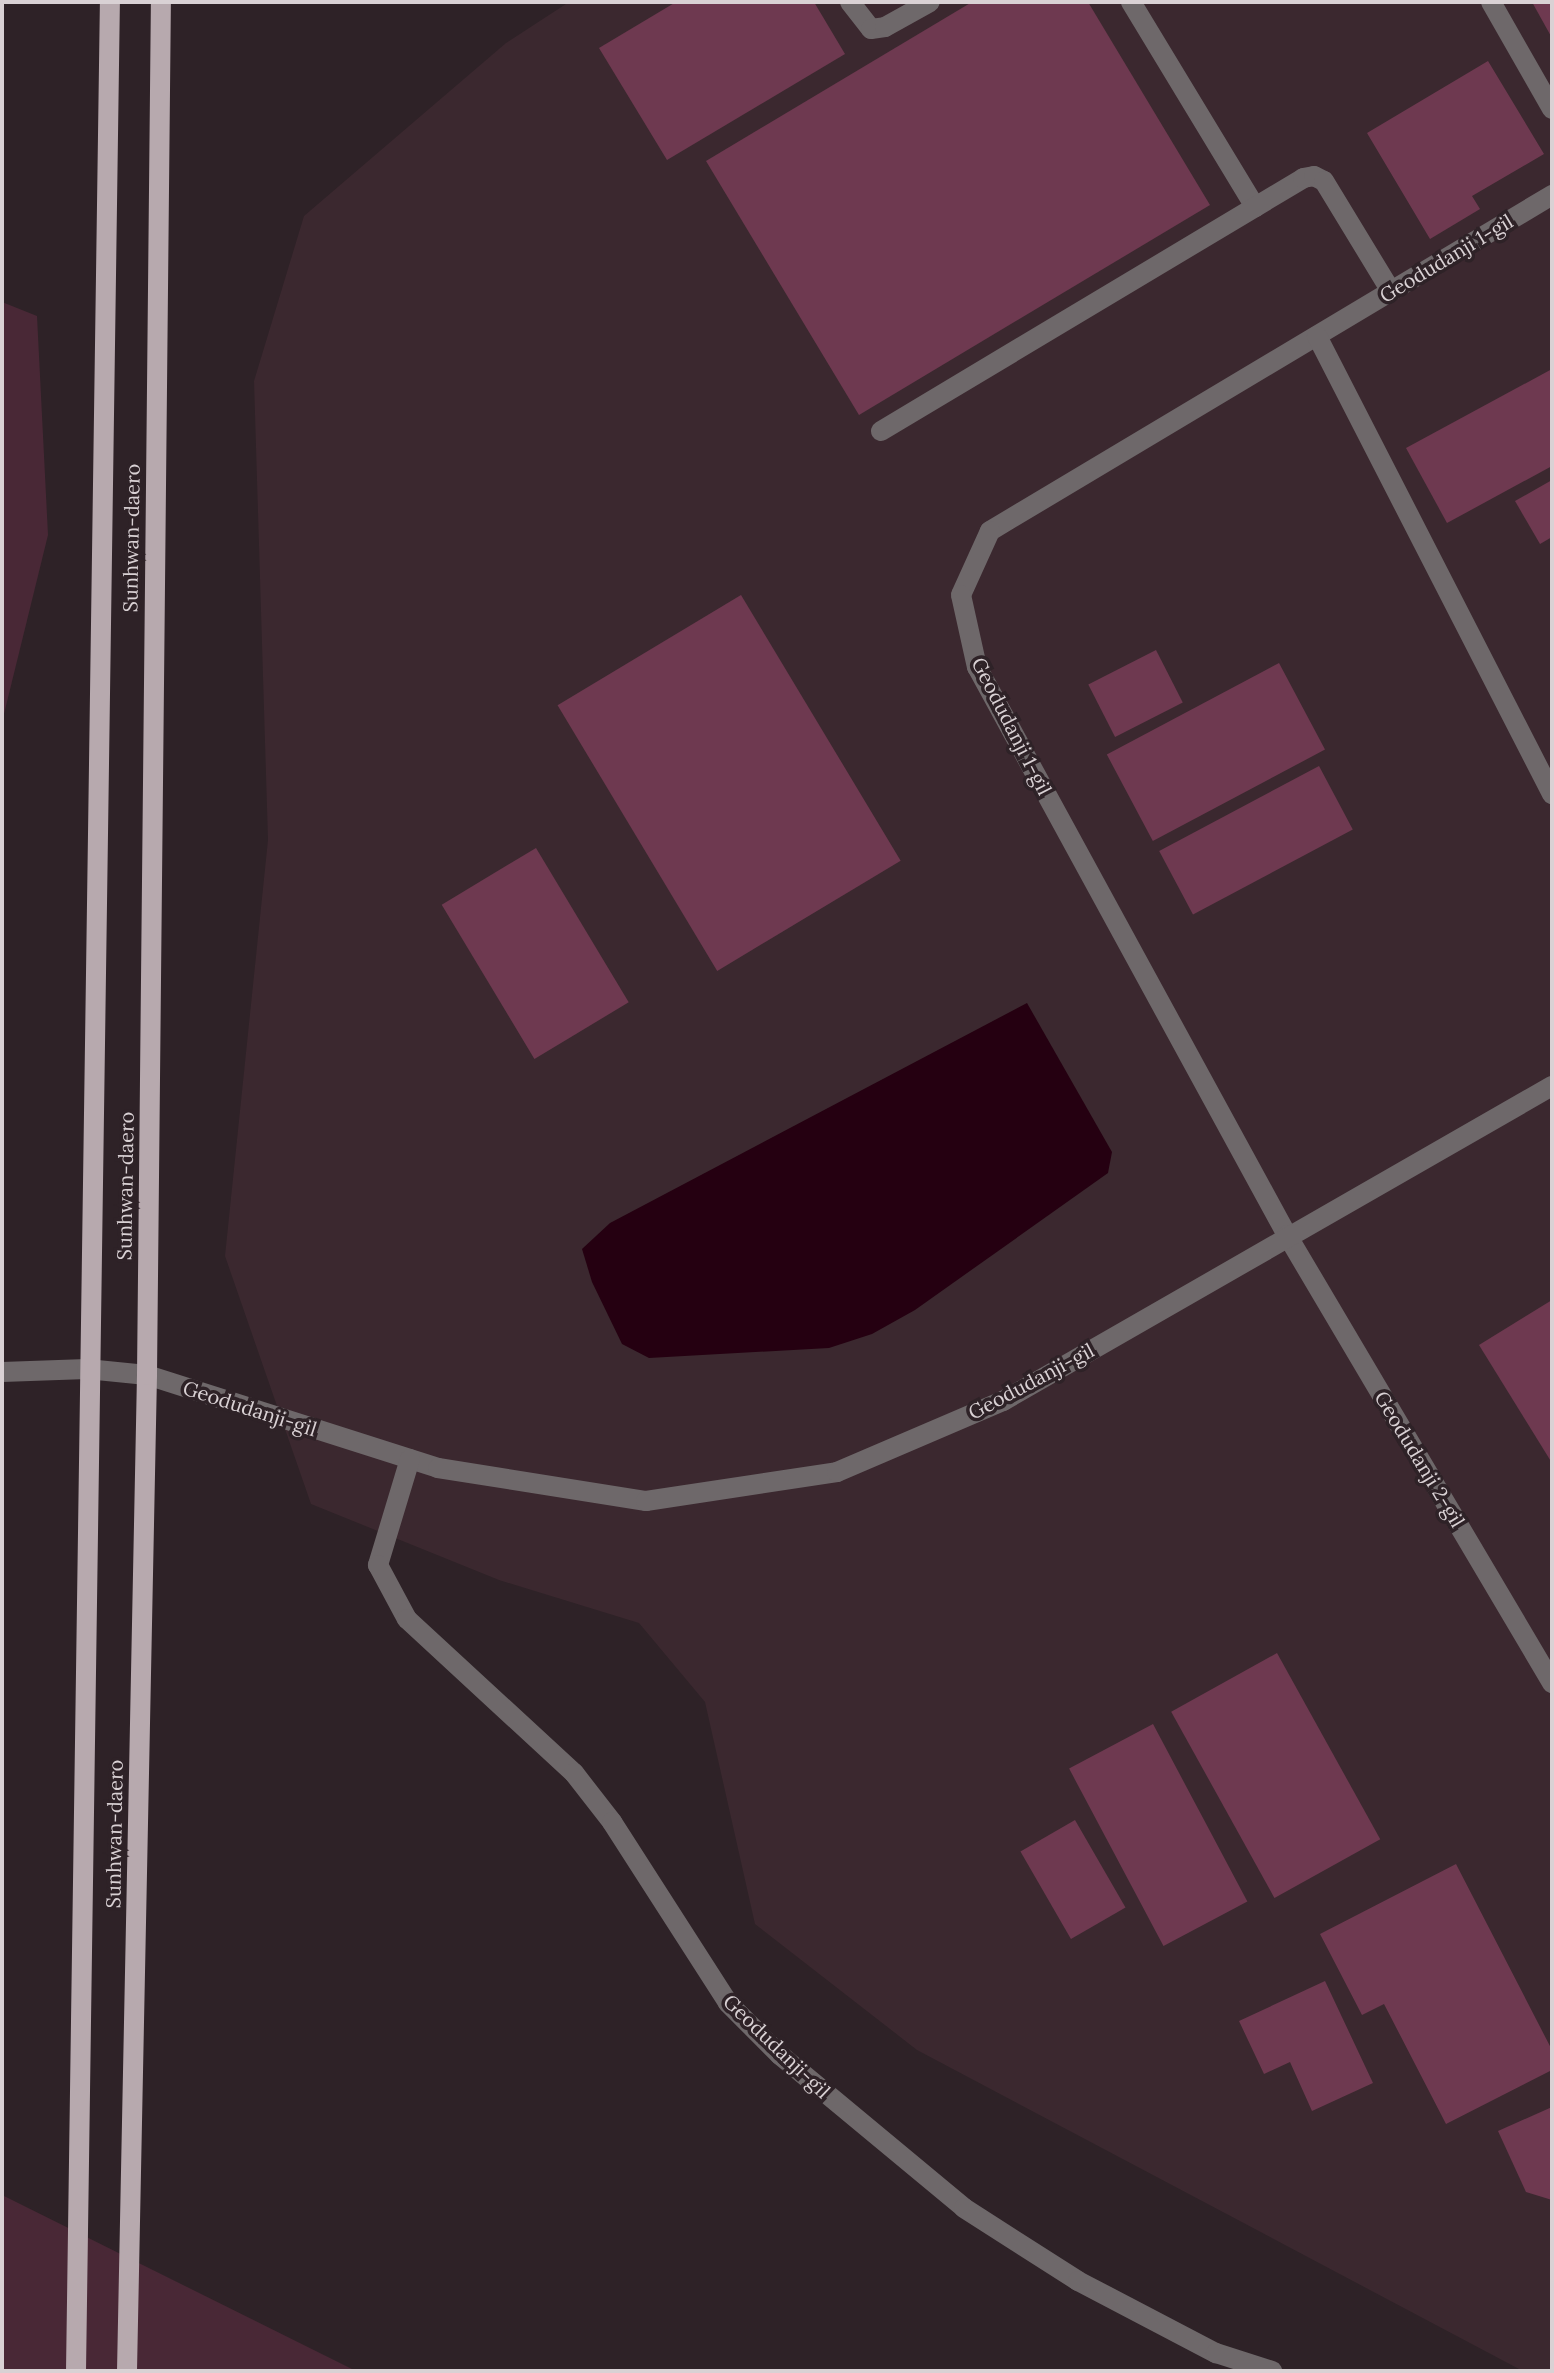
<!DOCTYPE html>
<html>
<head>
<meta charset="utf-8">
<style>
	body { margin:0 }
	#map { position:relative; width:1554px; height:2373px; overflow:hidden; background:#2e2227; font-family:Lora,serif }
	div>[style] { position:absolute }
	.built>* { inset:0; background:#3b282f }
	.green>* { inset:0; background:#492836 }
	.water>* { inset:0; background:#250011 }
	.building>* { inset:0; background:#6e3950; transform-origin:0 0 }
	.minor>* { height:20px; margin:-10px; padding:0 10px; transform-origin:10px; border-radius:10px; background:#6e686a }
	.major>* { height:20px; margin:-10px; padding:0 10px; transform-origin:10px; border-radius:10px; background:#b7a9ae }
	span { translate:-50% -50%; white-space:nowrap; text-align:center; line-height:1.15; -webkit-text-stroke:7px #2e2227; paint-order:stroke }
	.street-label { font-size:20px; color:#d9d1d4 }
	.frame { position:absolute; inset:0; border:4px solid #d9d1d4; pointer-events:none }
</style>
</head>
<body>
<div id="map">
	<div class="built">
		<i style="clip-path:polygon(569px 2px,1552px 2px,1552px 2371px,1519px 2369px,917px 2050px,755px 1924px,705px 1702px,639px 1623px,499px 1580px,311px 1504px,225px 1256px,268px 840px,254px 381px,304px 216px,506px 43px)"></i>
	</div>
	<div class="green">
		<i style="clip-path:polygon(2px 302px,37px 316px,48px 535px,2px 722px)"></i>
		<i style="clip-path:polygon(2px 2195px,356px 2371px,2px 2371px)"></i>
	</div>
	<div class="water">
		<i style="clip-path:polygon(1027px 1003px,1112px 1152px,1108px 1173px,915px 1310px,872px 1334px,829px 1348px,649px 1358px,622px 1344px,592px 1282px,582px 1249px,610px 1223px)"></i>
	</div>
	<div class="building">
		<i style="clip-path:polygon(676px 2px,814px 2px,845px 54px,667px 160px,599px 48px)"></i>
		<i style="clip-path:polygon(972px 2px,1088px 2px,1210px 205px,859px 415px,706px 161px)"></i>
		<i style="clip-path:polygon(1532px 2px,1552px 2px,1552px 38px)"></i>
		<i style="clip-path:polygon(1488px 61px,1544px 154px,1472px 196px,1480px 209px,1430px 239px,1367px 133px)"></i>
		<i style="clip-path:polygon(1552px 369px,1552px 466px,1447px 523px,1406px 448px)"></i>
		<i style="clip-path:polygon(1552px 480px,1552px 537px,1540px 544px,1515px 501px)"></i>
		<i style="left:741px;top:595px;width:310px;height:214px;rotate:59deg"></i>
		<i style="left:1156px;top:650px;width:59px;height:76px;rotate:63deg"></i>
		<i style="left:1279px;top:663px;width:98px;height:195px;rotate:62deg"></i>
		<i style="left:1319px;top:766px;width:72px;height:181px;rotate:62deg"></i>
		<i style="left:536px;top:848px;width:180px;height:110px;rotate:59deg"></i>
		<i style="clip-path:polygon(1552px 1300px,1552px 1463px,1479px 1345px)"></i>
		<i style="left:1277px;top:1653px;width:213px;height:121px;rotate:61deg"></i>
		<i style="left:1153px;top:1724px;width:201px;height:95px;rotate:62deg"></i>
		<i style="left:1075px;top:1820px;width:101px;height:63px;rotate:60deg"></i>
		<i style="clip-path:polygon(1456px 1864px,1552px 2050px,1552px 2070px,1446px 2124px,1384px 2004px,1362px 2015px,1320px 1934px)"></i>
		<i style="clip-path:polygon(1325px 1981px,1373px 2083px,1312px 2111px,1290px 2062px,1264px 2074px,1239px 2021px)"></i>
		<i style="clip-path:polygon(1552px 2107px,1552px 2200px,1526px 2192px,1498px 2131px)"></i>
	</div>
	<div class="minor">
		<i style="left:850px;top:2px;width:34px;rotate:52deg"></i>
		<i style="left:871px;top:29px;width:14px;rotate:-8deg"></i>
		<i style="left:885px;top:27px;width:51px;rotate:-29.1deg"></i>
		<i style="left:1131px;top:2px;width:240px;rotate:58.8deg"></i>
		<i style="left:1491px;top:2px;width:123px;rotate:60.3deg"></i>
		<i style="left:1552px;top:195px;width:655px;rotate:149.13deg"></i>
		<i style="left:990px;top:531px;width:70px;rotate:114.4deg"></i>
		<i style="left:961px;top:595px;width:74px;rotate:77.5deg"></i>
		<i style="left:977px;top:667px;width:647px;rotate:61.38deg"></i>
		<i style="left:1287px;top:1235px;width:521px;rotate:59.39deg"></i>
		<i style="left:1317px;top:336px;width:515px;rotate:62.84deg"></i>
		<i style="left:881px;top:431px;width:492px;rotate:-30.9deg"></i>
		<i style="left:1303px;top:178px;width:11px;rotate:-10deg"></i>
		<i style="left:1314px;top:176px;width:11px;rotate:27deg"></i>
		<i style="left:1324px;top:181px;width:129px;rotate:58.7deg"></i>
		<i style="left:2px;top:1372px;width:85px;rotate:-2deg"></i>
		<i style="left:87px;top:1369px;width:60px;rotate:5.7deg"></i>
		<i style="left:147px;top:1375px;width:305px;rotate:17.7deg"></i>
		<i style="left:438px;top:1468px;width:211px;rotate:9deg"></i>
		<i style="left:646px;top:1501px;width:193px;rotate:-8.6deg"></i>
		<i style="left:837px;top:1472px;width:181px;rotate:-23.2deg"></i>
		<i style="left:1003px;top:1401px;width:633px;rotate:-29.85deg"></i>
		<i style="left:410px;top:1459px;width:111px;rotate:106.8deg"></i>
		<i style="left:378px;top:1565px;width:61px;rotate:61.8deg"></i>
		<i style="left:407px;top:1619px;width:227px;rotate:42.7deg"></i>
		<i style="left:574px;top:1773px;width:62px;rotate:52.2deg"></i>
		<i style="left:612px;top:1822px;width:215px;rotate:57.3deg"></i>
		<i style="left:728px;top:2003px;width:74px;rotate:45deg"></i>
		<i style="left:780px;top:2055px;width:239px;rotate:39.7deg"></i>
		<i style="left:964px;top:2208px;width:135px;rotate:32.6deg"></i>
		<i style="left:1078px;top:2281px;width:156px;rotate:27.6deg"></i>
		<i style="left:1216px;top:2353px;width:59px;rotate:17.8deg"></i>
	</div>
	<div class="major">
		<i style="left:76px;top:2371px;width:2369px;rotate:-89.18deg"></i>
		<i style="left:127px;top:2371px;width:996px;rotate:-88.85deg"></i>
		<i style="left:147px;top:1375px;width:1373px;rotate:-89.42deg"></i>
	</div>
	<div class="street-label">
		<span style="left:1446px;top:258px;rotate:-31deg">Geodudanji 1-gil</span>
		<span style="left:131px;top:538px;rotate:-89deg">Sunhwan-daero</span>
		<span style="left:1012px;top:726px;rotate:63deg">Geodudanji 1-gil</span>
		<span style="left:125px;top:1186px;rotate:-89deg">Sunhwan-daero</span>
		<span style="left:1031px;top:1381px;rotate:-28deg">Geodudanji-gil</span>
		<span style="left:250px;top:1408px;rotate:18deg">Geodudanji-gil</span>
		<span style="left:1420px;top:1459px;rotate:59deg">Geodudanji 2-gil</span>
		<span style="left:114px;top:1834px;rotate:-89deg">Sunhwan-daero</span>
		<span style="left:777px;top:2046px;rotate:44deg">Geodudanji-gil</span>
	</div>
	<div class="frame"></div>
</div>
</body>
</html>
